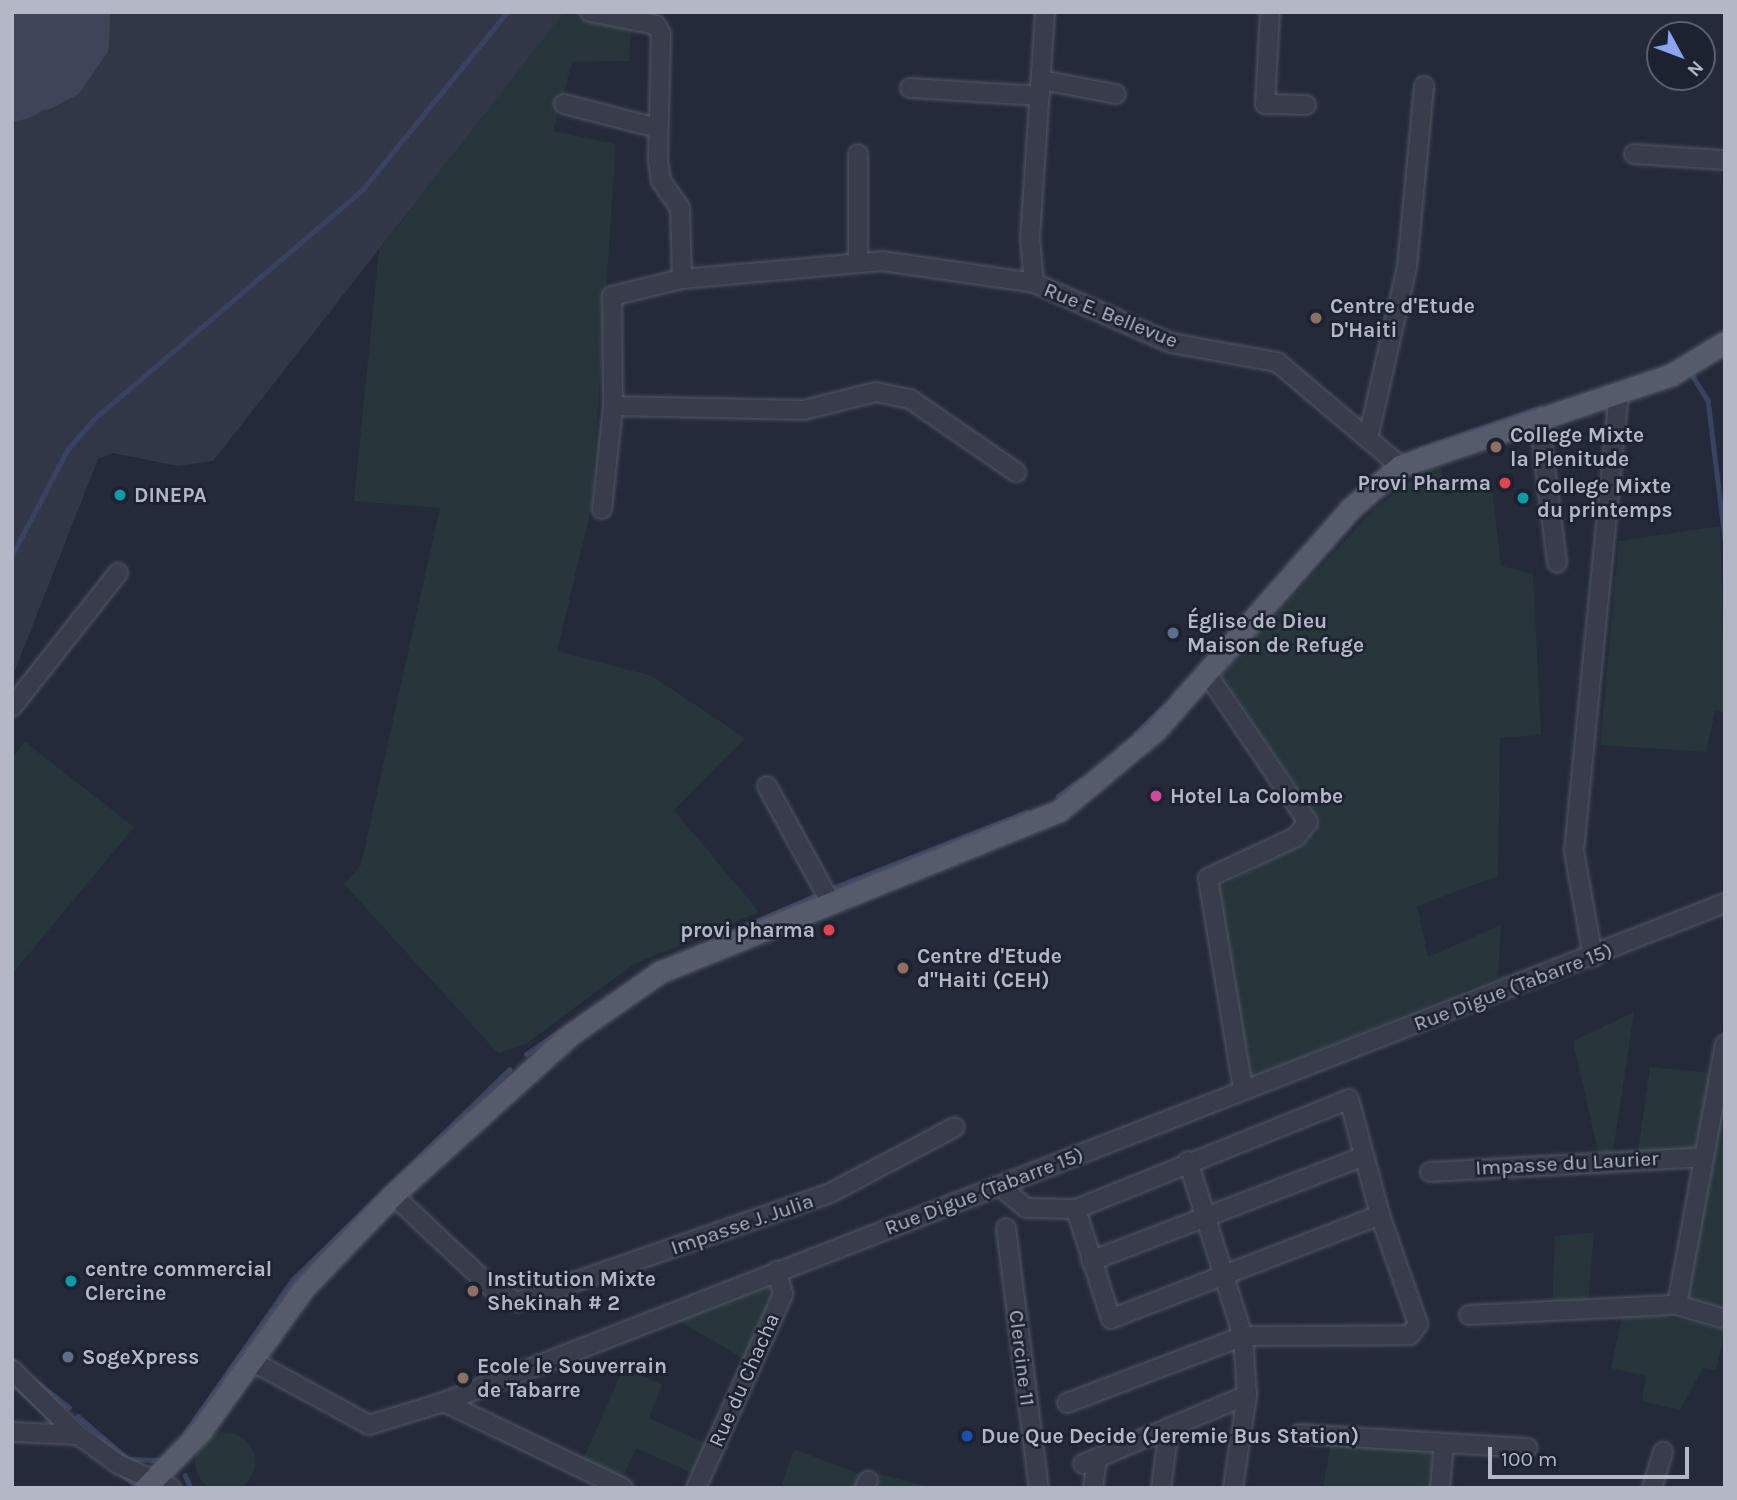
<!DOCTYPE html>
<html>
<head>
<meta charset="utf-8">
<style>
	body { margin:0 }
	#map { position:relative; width:1737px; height:1500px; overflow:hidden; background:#242a3a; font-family:Karla,sans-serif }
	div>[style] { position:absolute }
	.airport>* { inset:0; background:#323748 }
	.green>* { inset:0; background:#26363b }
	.round { border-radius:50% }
	.stream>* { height:4.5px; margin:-2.25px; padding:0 2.25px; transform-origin:2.25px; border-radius:2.25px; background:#394361 }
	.taxiway>* { height:37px; margin:-18.5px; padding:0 18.5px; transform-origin:18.5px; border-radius:18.5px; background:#3f4556 }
	.runway>* { height:91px; margin:-45.5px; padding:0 45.5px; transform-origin:45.5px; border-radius:45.5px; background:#3f4556 }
	.roads { filter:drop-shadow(0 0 2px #535766) drop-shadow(0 0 2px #535766) }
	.minor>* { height:18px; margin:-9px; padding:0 9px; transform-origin:9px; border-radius:9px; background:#383c4b }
	.major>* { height:21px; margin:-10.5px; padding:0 10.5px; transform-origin:10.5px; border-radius:10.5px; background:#565b6b }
	.dots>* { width:19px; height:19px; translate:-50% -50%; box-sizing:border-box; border:4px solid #1d2230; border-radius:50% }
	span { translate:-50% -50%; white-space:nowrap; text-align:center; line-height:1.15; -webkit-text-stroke:5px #1d2230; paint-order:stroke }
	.poi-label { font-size:21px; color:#b3b7c6; font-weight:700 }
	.left { translate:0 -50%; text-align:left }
	.right { translate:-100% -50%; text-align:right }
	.street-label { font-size:21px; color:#b3b7c6 }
	.frame { position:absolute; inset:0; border:14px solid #b3b7c6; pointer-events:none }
	.north { position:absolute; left:1646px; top:21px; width:70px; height:70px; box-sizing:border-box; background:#1d2230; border:2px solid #595e6c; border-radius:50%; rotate:131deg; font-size:19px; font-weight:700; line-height:28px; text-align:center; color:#b3b7c6 }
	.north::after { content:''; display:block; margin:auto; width:24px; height:32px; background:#8ca3f2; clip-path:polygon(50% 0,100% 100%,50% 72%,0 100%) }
	.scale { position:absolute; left:1488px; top:1447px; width:201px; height:32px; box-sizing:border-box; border:4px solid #b3b7c6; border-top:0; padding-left:9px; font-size:21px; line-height:24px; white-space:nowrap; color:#b3b7c6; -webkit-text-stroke:5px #1d2230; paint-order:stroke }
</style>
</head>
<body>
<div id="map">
	<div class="airport">
		<i style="clip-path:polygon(12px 12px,565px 12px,213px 461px,178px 466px,113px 453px,98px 459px,12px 678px)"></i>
	</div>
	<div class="green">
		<i style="clip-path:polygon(564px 12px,632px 12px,629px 61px,572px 62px,553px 131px,616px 144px,591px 509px,557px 651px,652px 676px,745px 738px,674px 810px,759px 912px,632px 965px,526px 1044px,498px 1053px,344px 884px,361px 865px,440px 508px,354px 501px,379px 250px)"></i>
		<i style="clip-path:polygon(1439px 460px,1446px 495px,1491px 482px,1501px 566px,1533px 574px,1541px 735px,1500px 738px,1498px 876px,1417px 906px,1428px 957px,1501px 925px,1498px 977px,1251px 1077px,1218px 888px,1307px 841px,1321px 822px,1221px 673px,1375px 508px)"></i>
		<i style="clip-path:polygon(1720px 526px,1725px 712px,1715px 711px,1706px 752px,1600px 745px,1619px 541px)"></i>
		<i style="clip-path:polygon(25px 742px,134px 827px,12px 974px,12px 758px)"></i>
		<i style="clip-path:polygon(1634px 1012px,1613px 1152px,1598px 1152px,1573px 1041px)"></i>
		<i style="clip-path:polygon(1650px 1067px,1712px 1073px,1695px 1149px,1638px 1152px)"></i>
		<i style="clip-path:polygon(1725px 1073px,1725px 1314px,1681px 1301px)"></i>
		<i style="clip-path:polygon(1594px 1232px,1588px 1304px,1552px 1306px,1555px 1236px)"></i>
		<i style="clip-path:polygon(767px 1284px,774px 1291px,744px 1359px,677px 1320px)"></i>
		<i style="clip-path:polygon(1622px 1316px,1664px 1316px,1725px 1330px,1716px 1370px,1703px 1368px,1680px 1410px,1642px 1401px,1646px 1376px,1611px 1368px)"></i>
		<i style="clip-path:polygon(624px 1367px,662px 1385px,649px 1418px,707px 1444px,692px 1473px,636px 1448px,622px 1479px,583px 1460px)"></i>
		<i class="round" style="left:195px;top:1432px;width:60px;height:60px"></i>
		<i style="clip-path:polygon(1331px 1442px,1437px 1449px,1435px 1488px,1323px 1488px)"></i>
		<i style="clip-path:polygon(794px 1449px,862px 1475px,856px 1488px,780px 1488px)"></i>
		<i style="clip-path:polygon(875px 1473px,934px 1488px,871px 1488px)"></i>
	</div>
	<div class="stream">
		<i style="left:1689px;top:370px;width:36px;rotate:58deg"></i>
		<i style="left:1708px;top:400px;width:140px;rotate:83deg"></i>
		<i style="left:1420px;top:449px;width:127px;rotate:-18.9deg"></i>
		<i style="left:12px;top:555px;width:120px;rotate:-62.2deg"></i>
		<i style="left:68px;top:449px;width:40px;rotate:-49deg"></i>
		<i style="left:94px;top:419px;width:353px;rotate:-40.5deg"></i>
		<i style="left:362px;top:190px;width:230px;rotate:-50.8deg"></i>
		<i style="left:1135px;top:734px;width:40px;rotate:-44deg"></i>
		<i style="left:1058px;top:796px;width:27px;rotate:-36deg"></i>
		<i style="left:832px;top:888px;width:209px;rotate:-21.3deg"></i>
		<i style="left:731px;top:932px;width:94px;rotate:-23.3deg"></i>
		<i style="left:526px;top:1054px;width:41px;rotate:-34.1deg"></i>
		<i style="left:12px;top:1358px;width:4px;rotate:56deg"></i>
		<i style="left:35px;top:1381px;width:43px;rotate:37.4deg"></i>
		<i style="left:12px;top:1383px;width:59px;rotate:42.9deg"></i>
		<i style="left:78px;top:1416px;width:66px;rotate:40.7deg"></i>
		<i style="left:128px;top:1459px;width:30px;rotate:2deg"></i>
		<i style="left:185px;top:1433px;width:188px;rotate:-55deg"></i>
		<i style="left:293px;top:1279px;width:301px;rotate:-44.1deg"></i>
		<i style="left:121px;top:1474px;width:14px;rotate:36deg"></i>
		<i style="left:185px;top:1475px;width:14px;rotate:65deg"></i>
	</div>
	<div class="taxiway">
		<i style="left:12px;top:54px;width:13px;rotate:39deg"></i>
		<i style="left:12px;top:86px;width:31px;rotate:9deg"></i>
		<i style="left:43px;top:91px;width:26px;rotate:-28deg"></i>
		<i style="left:66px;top:79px;width:42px;rotate:-55.6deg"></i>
		<i style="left:90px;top:44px;width:32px;rotate:-88deg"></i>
	</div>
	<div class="runway">
		<i style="left:12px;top:75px;width:80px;rotate:-52.1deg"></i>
	</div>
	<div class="roads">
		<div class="minor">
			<i style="left:590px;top:12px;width:67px;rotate:11.1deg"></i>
			<i style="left:656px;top:25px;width:10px;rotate:61deg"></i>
			<i style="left:661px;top:34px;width:126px;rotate:91.4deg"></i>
			<i style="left:658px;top:160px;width:21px;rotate:82deg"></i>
			<i style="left:661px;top:181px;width:33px;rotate:55deg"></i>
			<i style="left:680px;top:208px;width:71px;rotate:88.4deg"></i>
			<i style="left:1270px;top:12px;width:92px;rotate:93.1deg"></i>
			<i style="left:1265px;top:104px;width:41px;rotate:1.4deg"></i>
			<i style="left:1041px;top:80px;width:76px;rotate:10.6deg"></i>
			<i style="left:910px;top:88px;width:130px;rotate:3.5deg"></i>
			<i style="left:564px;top:104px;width:96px;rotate:14.5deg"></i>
			<i style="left:1634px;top:154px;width:91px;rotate:3.8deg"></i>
			<i style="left:858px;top:263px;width:109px;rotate:-90deg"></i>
			<i style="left:1034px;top:283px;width:45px;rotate:-95.1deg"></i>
			<i style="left:1030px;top:238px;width:226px;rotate:-86.2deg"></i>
			<i style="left:613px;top:406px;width:191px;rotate:1.2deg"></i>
			<i style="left:804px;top:410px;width:74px;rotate:-14deg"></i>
			<i style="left:876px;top:392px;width:35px;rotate:12deg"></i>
			<i style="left:910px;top:399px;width:129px;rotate:34.6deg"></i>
			<i style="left:1539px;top:418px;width:146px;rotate:82.9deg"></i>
			<i style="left:1369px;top:434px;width:171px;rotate:-77.2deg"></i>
			<i style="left:1407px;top:267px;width:182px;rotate:-84.6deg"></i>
			<i style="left:602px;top:509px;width:104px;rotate:-83.9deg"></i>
			<i style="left:613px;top:406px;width:110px;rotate:-90.5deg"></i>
			<i style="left:612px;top:296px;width:72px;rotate:-13.7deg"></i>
			<i style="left:682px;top:279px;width:201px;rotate:-5.1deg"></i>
			<i style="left:882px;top:261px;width:154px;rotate:8.2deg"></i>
			<i style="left:1034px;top:283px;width:150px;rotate:23.7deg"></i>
			<i style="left:1171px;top:343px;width:108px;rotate:10.2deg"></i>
			<i style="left:1277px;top:362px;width:161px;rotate:40.2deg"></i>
			<i style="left:1206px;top:672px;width:181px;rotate:55.8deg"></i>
			<i style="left:1308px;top:822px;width:19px;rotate:129deg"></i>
			<i style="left:1296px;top:837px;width:97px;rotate:155deg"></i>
			<i style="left:1208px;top:878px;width:214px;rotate:80.6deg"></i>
			<i style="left:12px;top:707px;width:171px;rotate:-51.7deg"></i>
			<i style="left:767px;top:786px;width:133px;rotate:61.3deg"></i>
			<i style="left:1593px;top:957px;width:108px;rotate:-100.2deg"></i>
			<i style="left:1574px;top:851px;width:459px;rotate:-84.4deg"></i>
			<i style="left:1188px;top:1161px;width:183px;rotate:72.6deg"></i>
			<i style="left:1243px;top:1336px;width:59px;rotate:86.1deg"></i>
			<i style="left:1247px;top:1395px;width:94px;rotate:98.6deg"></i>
			<i style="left:1430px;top:1172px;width:274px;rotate:-3.1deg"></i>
			<i style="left:1000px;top:1186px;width:34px;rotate:40deg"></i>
			<i style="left:1026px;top:1208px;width:50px;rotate:1.1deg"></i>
			<i style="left:1076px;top:1209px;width:294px;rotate:-21.9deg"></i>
			<i style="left:1349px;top:1099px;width:120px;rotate:75deg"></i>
			<i style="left:1380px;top:1215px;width:288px;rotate:158.9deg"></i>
			<i style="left:1111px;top:1319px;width:115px;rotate:-107.7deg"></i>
			<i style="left:393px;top:1195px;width:137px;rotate:43.2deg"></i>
			<i style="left:493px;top:1289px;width:27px;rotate:28deg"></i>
			<i style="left:517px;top:1302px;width:331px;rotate:-19.2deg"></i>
			<i style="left:830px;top:1193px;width:141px;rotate:-27.8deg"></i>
			<i style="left:1006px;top:1228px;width:262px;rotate:82.8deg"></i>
			<i style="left:1091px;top:1261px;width:292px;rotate:-21deg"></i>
			<i style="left:1677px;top:1305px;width:265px;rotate:-79.6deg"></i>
			<i style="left:1469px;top:1315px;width:208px;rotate:-2.8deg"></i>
			<i style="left:1677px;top:1305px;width:50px;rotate:16.3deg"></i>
			<i style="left:250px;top:1360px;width:136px;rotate:28.6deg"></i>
			<i style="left:369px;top:1425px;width:78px;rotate:-17deg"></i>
			<i style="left:444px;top:1402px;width:1375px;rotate:-21.28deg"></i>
			<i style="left:12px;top:1370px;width:93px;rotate:44.6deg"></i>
			<i style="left:78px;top:1435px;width:49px;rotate:35.9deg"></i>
			<i style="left:118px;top:1464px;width:58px;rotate:24.4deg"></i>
			<i style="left:444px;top:1402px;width:199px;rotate:25.7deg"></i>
			<i style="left:1067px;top:1403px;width:188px;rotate:-20.8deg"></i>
			<i style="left:1243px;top:1336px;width:167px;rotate:-0.3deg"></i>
			<i style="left:1410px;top:1335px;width:14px;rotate:-54deg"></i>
			<i style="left:1418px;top:1324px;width:115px;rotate:-109.2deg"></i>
			<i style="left:12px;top:1432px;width:66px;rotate:2.6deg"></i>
			<i style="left:1299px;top:1434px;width:229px;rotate:3.5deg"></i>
			<i style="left:1083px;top:1464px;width:178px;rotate:-22.8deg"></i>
			<i style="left:696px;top:1488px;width:213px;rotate:-65.8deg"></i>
			<i style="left:783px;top:1294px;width:24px;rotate:-105deg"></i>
			<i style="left:865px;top:1488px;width:8px;rotate:-67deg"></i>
			<i style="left:1093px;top:1488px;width:30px;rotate:-82deg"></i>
			<i style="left:1161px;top:1488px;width:61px;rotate:-82.4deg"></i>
			<i style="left:1440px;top:1488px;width:44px;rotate:-84.8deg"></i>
			<i style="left:1652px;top:1488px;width:38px;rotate:-73deg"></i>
		</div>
		<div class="major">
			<i style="left:145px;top:1488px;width:78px;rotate:-45.5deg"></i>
			<i style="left:200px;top:1432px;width:176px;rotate:-54.2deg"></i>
			<i style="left:303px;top:1289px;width:130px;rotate:-46.2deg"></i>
			<i style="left:393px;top:1195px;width:239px;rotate:-42.1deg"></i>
			<i style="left:570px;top:1035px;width:110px;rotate:-35deg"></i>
			<i style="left:660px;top:972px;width:432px;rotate:-22deg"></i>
			<i style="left:1060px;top:810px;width:125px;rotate:-39.8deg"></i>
			<i style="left:1156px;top:730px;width:295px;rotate:-48.7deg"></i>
			<i style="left:1351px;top:508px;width:65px;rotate:-40.6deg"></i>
			<i style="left:1400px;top:466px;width:286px;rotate:-18.6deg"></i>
			<i style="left:1671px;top:375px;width:63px;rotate:-31.4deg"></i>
		</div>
	</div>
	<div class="dots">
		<i style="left:1316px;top:318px;background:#8d6e63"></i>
		<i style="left:1496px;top:447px;background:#8d6e63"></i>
		<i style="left:1505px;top:483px;background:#e0444e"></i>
		<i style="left:120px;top:495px;background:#0f9aa8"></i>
		<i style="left:1523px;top:498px;background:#0f9aa8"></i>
		<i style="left:1173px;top:633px;background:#5c6f8a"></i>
		<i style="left:1156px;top:796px;background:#d1479c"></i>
		<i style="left:829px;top:930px;background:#e0444e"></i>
		<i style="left:903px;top:968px;background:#8d6e63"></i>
		<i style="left:71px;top:1281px;background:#0f9aa8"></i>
		<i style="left:473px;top:1291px;background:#8d6e63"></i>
		<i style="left:68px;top:1357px;background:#5c6f8a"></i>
		<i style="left:463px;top:1378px;background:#8d6e63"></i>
		<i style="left:967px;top:1436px;background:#1a4fb4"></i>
	</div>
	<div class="poi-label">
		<span class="left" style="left:1330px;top:318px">Centre d'Etude<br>D'Haiti</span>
		<span class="left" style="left:1510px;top:447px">College Mixte<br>la Plenitude</span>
		<span class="right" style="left:1491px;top:483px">Provi Pharma</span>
		<span class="left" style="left:1537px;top:498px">College Mixte<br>du printemps</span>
		<span class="left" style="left:134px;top:495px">DINEPA</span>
		<span class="left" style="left:1187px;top:633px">Église de Dieu<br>Maison de Refuge</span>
		<span class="left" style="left:1170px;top:796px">Hotel La Colombe</span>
		<span class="right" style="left:815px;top:930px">provi pharma</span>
		<span class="left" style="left:917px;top:968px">Centre d'Etude<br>d"Haiti (CEH)</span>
		<span class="left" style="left:85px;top:1281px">centre commercial<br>Clercine</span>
		<span class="left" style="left:487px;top:1291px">Institution Mixte<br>Shekinah # 2</span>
		<span class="left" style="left:82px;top:1357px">SogeXpress</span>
		<span class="left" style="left:477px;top:1378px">Ecole le Souverrain<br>de Tabarre</span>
		<span class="left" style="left:981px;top:1436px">Due Que Decide (Jeremie Bus Station)</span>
	</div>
	<div class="street-label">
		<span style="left:1111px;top:315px;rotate:22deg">Rue E. Bellevue</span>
		<span style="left:1513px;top:987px;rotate:-21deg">Rue Digue (Tabarre 15)</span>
		<span style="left:1567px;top:1163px;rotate:-3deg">Impasse du Laurier</span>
		<span style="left:984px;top:1191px;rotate:-21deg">Rue Digue (Tabarre 15)</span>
		<span style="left:742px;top:1224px;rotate:-19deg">Impasse J. Julia</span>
		<span style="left:1022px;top:1358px;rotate:83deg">Clercine 11</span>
		<span style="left:744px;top:1380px;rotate:-66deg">Rue du Chacha</span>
	</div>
	<div class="frame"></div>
	<div class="north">N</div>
	<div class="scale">100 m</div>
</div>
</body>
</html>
